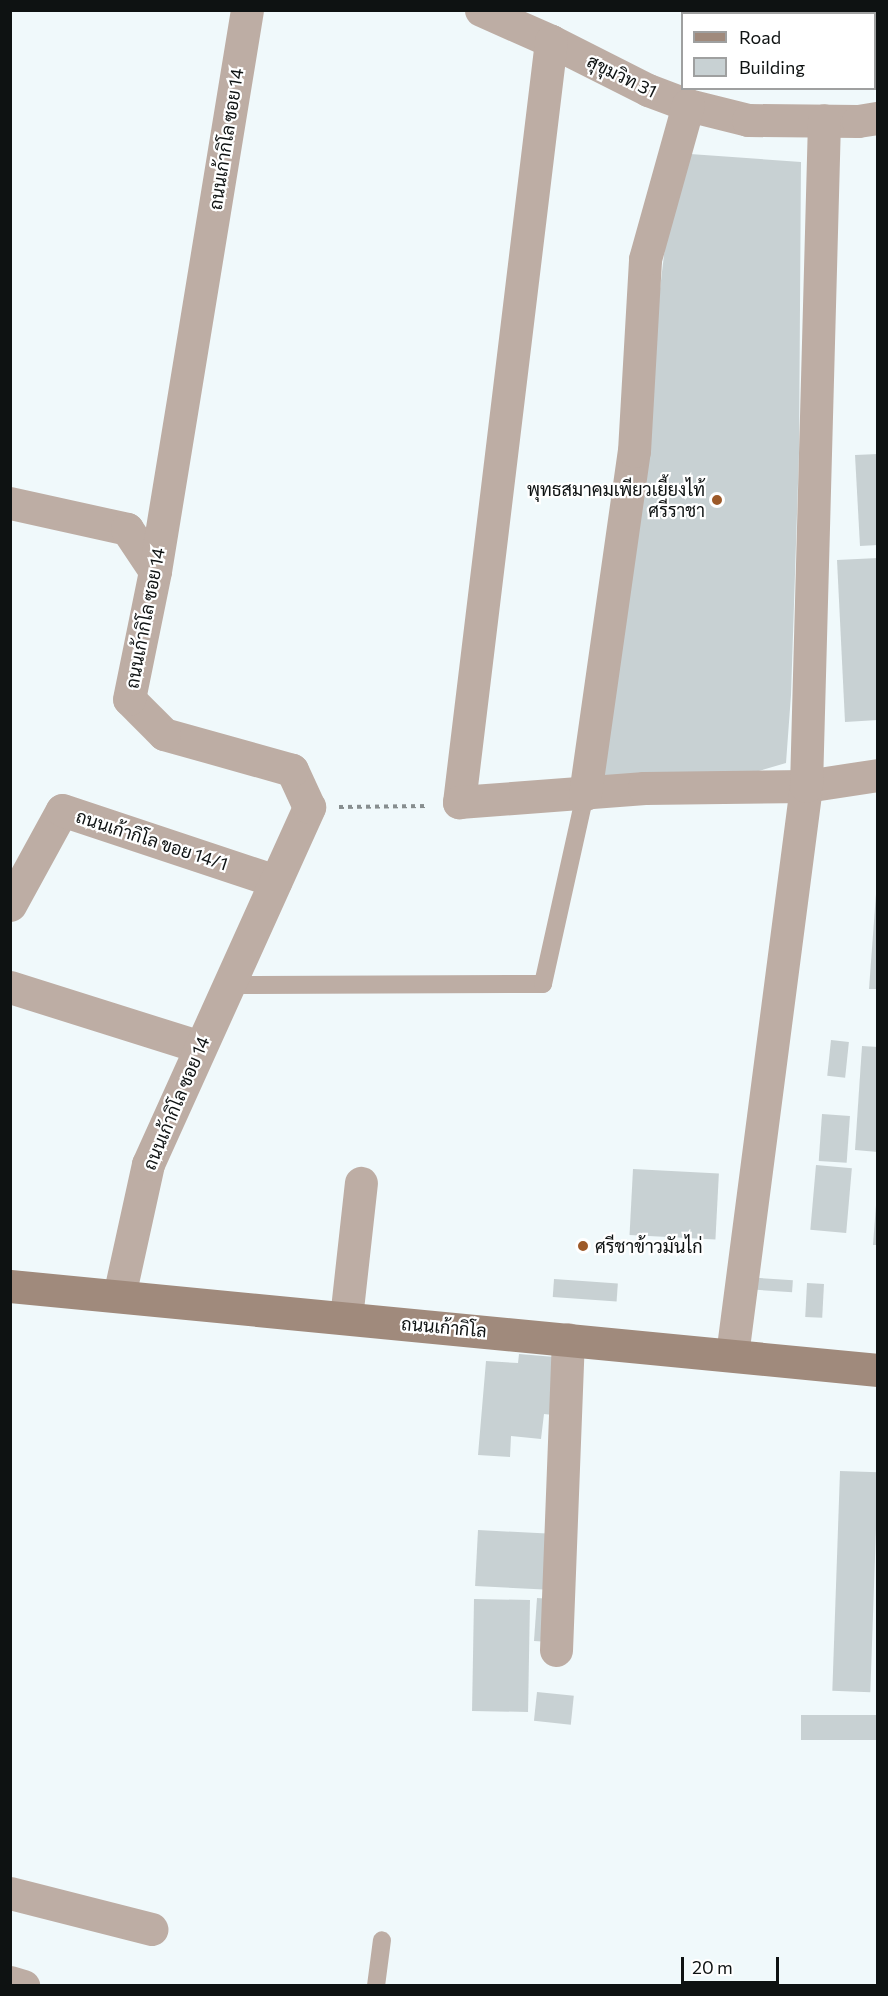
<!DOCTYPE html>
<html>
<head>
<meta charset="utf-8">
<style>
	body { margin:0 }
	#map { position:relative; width:888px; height:1996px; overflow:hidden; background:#f0f9fb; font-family:Commissioner,Sarabun,sans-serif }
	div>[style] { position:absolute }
	.building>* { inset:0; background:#c8d1d3; transform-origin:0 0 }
	.path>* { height:4px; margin-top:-2px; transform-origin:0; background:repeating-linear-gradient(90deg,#878e8f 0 4.5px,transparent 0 9px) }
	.service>* { height:18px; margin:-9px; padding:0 9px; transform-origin:9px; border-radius:9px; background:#bdada4 }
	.minor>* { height:33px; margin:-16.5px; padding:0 16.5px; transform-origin:16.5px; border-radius:16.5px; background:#bdada4 }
	.secondary>* { height:33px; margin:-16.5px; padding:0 16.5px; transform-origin:16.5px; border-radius:16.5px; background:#a08a7c }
	.dots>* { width:16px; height:16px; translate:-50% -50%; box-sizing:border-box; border:3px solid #fff; border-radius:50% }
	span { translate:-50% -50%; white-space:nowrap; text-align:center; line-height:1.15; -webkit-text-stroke:4.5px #fff; paint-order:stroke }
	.street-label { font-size:18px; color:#0e1212 }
	.poi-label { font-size:18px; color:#0e1212 }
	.right { translate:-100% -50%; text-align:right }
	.left { translate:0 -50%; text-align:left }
	.frame { position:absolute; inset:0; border:12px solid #0e1212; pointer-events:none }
	.legend { position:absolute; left:681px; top:12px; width:195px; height:78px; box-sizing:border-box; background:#fff; border:2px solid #9fa0a0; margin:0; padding:8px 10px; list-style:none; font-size:18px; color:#0e1212 }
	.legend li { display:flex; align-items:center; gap:12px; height:30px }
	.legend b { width:30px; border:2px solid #9fa0a0 }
	.scale { position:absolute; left:681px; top:1957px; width:98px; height:27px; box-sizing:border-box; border:3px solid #0e1212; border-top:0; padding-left:8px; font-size:18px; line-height:21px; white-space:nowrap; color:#0e1212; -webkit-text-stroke:4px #fff; paint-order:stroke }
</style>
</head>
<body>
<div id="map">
	<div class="building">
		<i style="clip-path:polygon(676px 153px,801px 162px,799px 453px,791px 695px,786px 763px,752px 773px,595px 783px,640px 459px)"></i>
		<i style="clip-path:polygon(878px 454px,878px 545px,860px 546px,855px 455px)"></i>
		<i style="clip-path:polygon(878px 558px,878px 720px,845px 722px,837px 560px)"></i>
		<i style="clip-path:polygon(876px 894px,878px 894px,878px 989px,869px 989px)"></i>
		<i style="left:831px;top:1040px;width:18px;height:36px;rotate:6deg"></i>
		<i style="clip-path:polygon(862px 1046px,878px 1047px,878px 1152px,855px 1150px)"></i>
		<i style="left:822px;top:1114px;width:28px;height:47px;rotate:4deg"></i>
		<i style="left:816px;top:1165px;width:36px;height:65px;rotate:5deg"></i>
		<i style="left:633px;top:1169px;width:86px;height:66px;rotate:3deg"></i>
		<i style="clip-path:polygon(876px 1205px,878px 1205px,878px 1245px,873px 1245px)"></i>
		<i style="left:745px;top:1277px;width:48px;height:12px;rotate:4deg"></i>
		<i style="left:554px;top:1279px;width:64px;height:18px;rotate:4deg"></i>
		<i style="left:807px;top:1283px;width:17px;height:34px;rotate:3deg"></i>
		<i style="clip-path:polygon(519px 1354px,567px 1358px,562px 1416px,544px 1414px,541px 1439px,511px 1436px,510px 1457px,478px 1455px,486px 1361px,518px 1363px)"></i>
		<i style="left:840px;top:1471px;width:38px;height:220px;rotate:2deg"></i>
		<i style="left:478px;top:1530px;width:69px;height:56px;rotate:3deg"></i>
		<i style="left:537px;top:1598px;width:16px;height:43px;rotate:4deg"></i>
		<i style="left:474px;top:1599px;width:56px;height:112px;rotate:1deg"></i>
		<i style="left:537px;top:1692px;width:37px;height:29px;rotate:6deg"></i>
		<i style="left:801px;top:1715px;width:77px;height:25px"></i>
	</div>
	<div class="path">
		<i style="left:339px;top:807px;width:89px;rotate:-0.6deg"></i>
	</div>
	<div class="service">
		<i style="left:226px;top:985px;width:317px;rotate:-0.2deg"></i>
		<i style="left:543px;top:984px;width:195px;rotate:-77.5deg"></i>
		<i style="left:376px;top:1986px;width:46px;rotate:-82.6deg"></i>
	</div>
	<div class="minor">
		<i style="left:481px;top:10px;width:77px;rotate:23.9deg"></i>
		<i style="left:551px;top:41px;width:109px;rotate:26.8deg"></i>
		<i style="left:648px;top:90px;width:43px;rotate:20.6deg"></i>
		<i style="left:688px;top:105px;width:62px;rotate:14deg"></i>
		<i style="left:748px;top:120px;width:110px;rotate:0.5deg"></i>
		<i style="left:858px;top:121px;width:20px;rotate:-9deg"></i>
		<i style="left:551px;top:41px;width:767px;rotate:96.89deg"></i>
		<i style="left:459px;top:802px;width:186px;rotate:-4.3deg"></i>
		<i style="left:644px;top:788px;width:162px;rotate:-0.7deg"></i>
		<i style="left:806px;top:786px;width:73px;rotate:-8.7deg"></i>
		<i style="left:10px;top:503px;width:120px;rotate:12.5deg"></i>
		<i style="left:127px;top:529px;width:50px;rotate:56.3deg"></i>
		<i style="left:585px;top:794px;width:346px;rotate:-81.9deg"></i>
		<i style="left:634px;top:451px;width:192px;rotate:-86.7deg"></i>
		<i style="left:645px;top:259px;width:160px;rotate:-74.4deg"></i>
		<i style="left:10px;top:905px;width:108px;rotate:-61.3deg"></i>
		<i style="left:62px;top:810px;width:225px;rotate:18.4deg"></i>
		<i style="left:10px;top:987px;width:199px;rotate:17.5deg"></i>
		<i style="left:119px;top:1296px;width:135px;rotate:-77.6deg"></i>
		<i style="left:148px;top:1164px;width:392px;rotate:-65.7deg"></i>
		<i style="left:309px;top:807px;width:41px;rotate:-114.7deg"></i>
		<i style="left:292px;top:770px;width:133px;rotate:-164.3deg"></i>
		<i style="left:164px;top:734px;width:49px;rotate:-135deg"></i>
		<i style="left:129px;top:699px;width:131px;rotate:-78.5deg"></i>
		<i style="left:155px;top:571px;width:568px;rotate:-80.69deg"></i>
		<i style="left:346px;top:1318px;width:136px;rotate:-83.7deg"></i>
		<i style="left:732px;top:1355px;width:574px;rotate:-82.59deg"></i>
		<i style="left:806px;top:786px;width:666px;rotate:-88.45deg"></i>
		<i style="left:556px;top:1650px;width:311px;rotate:-87.8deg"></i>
		<i style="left:10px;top:1893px;width:146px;rotate:14.3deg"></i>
		<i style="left:10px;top:1982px;width:14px;rotate:17deg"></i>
	</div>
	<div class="secondary">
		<i style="left:10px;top:1286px;width:872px;rotate:5.53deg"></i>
	</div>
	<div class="dots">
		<i style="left:717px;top:500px;background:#9c5928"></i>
		<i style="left:583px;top:1246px;background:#9c5928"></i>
	</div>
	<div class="street-label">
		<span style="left:622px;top:76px;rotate:26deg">สุขุมวิท 31</span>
		<span style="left:226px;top:139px;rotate:-81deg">ถนนเก้ากิโล ซอย 14</span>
		<span style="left:145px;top:618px;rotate:-79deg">ถนนเก้ากิโล ซอย 14</span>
		<span style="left:152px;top:840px;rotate:18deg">ถนนเก้ากิโล ขอย 14/1</span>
		<span style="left:176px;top:1103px;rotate:-67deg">ถนนเก้ากิโล ซอย 14</span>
		<span style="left:444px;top:1327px;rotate:5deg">ถนนเก้ากิโล</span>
	</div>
	<div class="poi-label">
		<span class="right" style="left:705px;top:500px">พุทธสมาคมเพียวเยี้ยงไท้<br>ศรีราชา</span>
		<span class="left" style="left:595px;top:1246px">ศรีชาข้าวมันไก่</span>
	</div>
	<div class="frame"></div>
	<ul class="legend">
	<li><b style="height:8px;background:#a08a7c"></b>Road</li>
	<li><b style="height:16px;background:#c8d1d3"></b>Building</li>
	</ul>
	<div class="scale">20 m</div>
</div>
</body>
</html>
